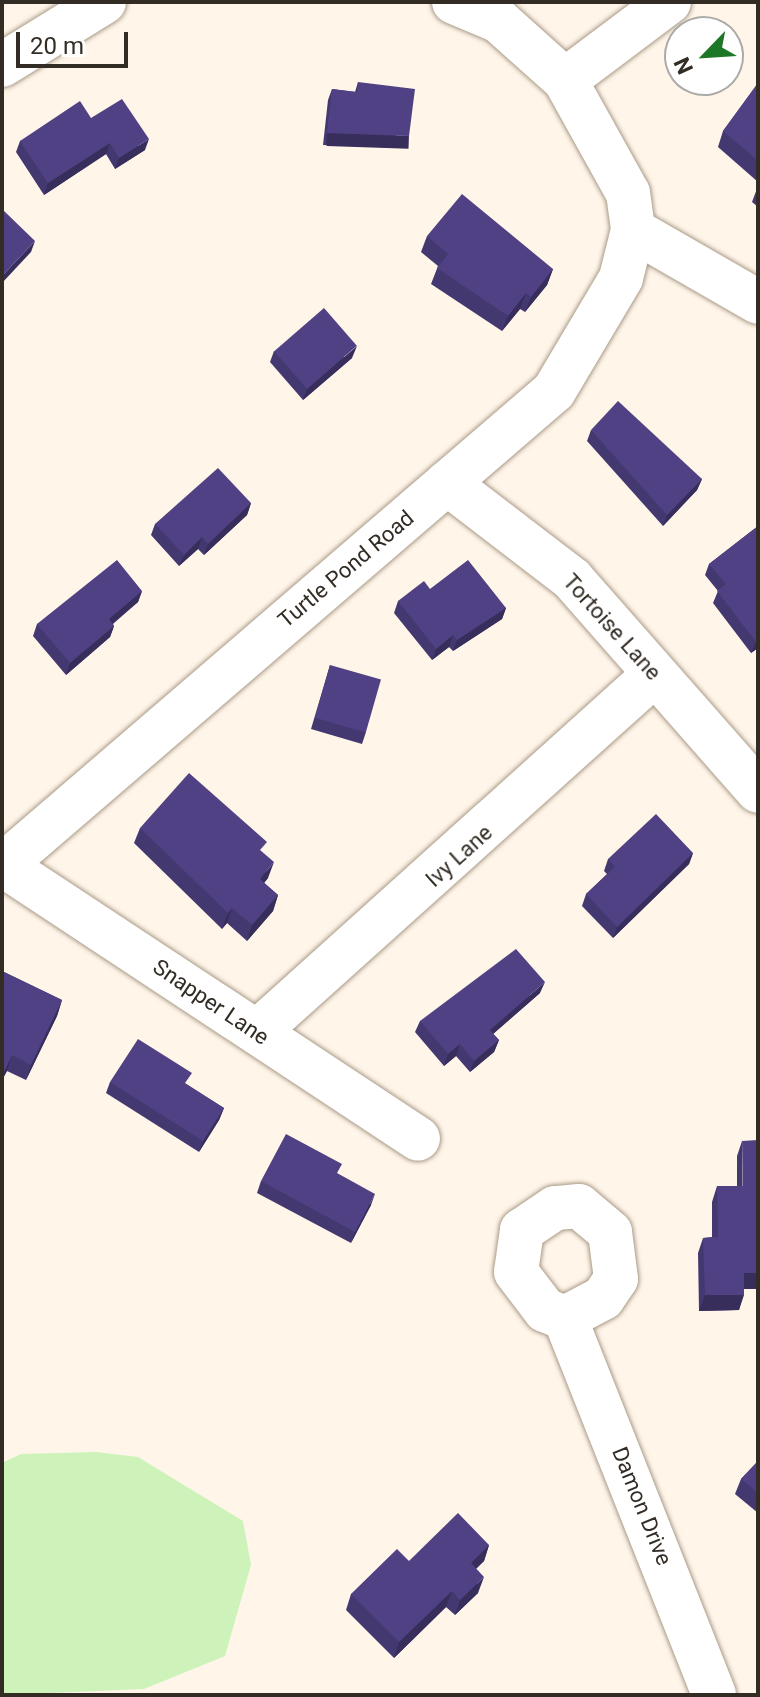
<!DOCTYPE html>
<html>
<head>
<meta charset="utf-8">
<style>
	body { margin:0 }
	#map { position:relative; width:760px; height:1697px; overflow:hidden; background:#fff5e9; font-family:Roboto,sans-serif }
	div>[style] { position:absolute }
	.green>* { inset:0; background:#cef3ba }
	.roads { filter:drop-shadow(0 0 2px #aa9b88) drop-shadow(0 0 2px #aa9b88) }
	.minor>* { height:44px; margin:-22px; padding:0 22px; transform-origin:22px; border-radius:22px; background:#fff }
	.wall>* { inset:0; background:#443871 }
	.shaded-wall>* { inset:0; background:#372e5c; transform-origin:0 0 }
	.building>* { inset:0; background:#4f4183; transform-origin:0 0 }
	span { translate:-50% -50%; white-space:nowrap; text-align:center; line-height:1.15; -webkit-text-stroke:8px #fff; paint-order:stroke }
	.street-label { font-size:22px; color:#332c25 }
	.frame { position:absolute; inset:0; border:4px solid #332c25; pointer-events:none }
	.north { position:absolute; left:664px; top:16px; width:80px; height:80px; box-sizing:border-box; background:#fff; border:2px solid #adaba8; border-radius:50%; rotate:245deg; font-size:22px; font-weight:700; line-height:32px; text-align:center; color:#332c25 }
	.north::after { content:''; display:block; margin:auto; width:28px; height:36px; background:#1c7827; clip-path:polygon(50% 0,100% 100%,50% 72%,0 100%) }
	.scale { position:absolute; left:16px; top:32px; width:112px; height:36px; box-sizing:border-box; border:4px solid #332c25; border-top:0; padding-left:10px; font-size:24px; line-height:28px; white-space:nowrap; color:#332c25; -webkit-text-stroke:6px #fff; paint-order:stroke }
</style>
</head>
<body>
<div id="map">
	<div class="green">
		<i style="clip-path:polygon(96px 1452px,138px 1457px,243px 1521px,251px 1565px,225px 1656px,144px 1689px,2px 1695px,2px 1463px,21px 1454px)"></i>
	</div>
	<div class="roads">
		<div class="minor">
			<i style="left:454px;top:2px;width:49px;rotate:22.9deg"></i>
			<i style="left:499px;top:21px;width:89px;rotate:41.8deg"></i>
			<i style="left:669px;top:2px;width:130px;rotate:143.1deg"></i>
			<i style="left:565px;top:80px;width:129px;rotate:60.9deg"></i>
			<i style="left:628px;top:193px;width:37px;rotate:82deg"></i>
			<i style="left:633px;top:230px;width:144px;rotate:29.9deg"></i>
			<i style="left:2px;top:65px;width:120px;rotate:-31.7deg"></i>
			<i style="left:447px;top:483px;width:158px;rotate:37.5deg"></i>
			<i style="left:572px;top:579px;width:282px;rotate:48.7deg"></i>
			<i style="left:3px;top:865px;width:497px;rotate:33.4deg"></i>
			<i style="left:2px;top:866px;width:728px;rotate:-40.71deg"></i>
			<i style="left:554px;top:391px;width:131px;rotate:-59.3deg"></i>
			<i style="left:621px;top:278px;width:49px;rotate:-76deg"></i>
			<i style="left:257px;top:1032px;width:535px;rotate:-41.97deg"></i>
			<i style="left:565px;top:1318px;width:43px;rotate:-27.8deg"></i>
			<i style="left:603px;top:1298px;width:23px;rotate:-56deg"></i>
			<i style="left:616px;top:1279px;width:47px;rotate:-97.3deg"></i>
			<i style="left:610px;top:1232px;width:40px;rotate:-140deg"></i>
			<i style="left:579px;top:1206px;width:24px;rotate:175deg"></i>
			<i style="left:555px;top:1208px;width:40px;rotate:146deg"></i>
			<i style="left:522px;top:1230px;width:42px;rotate:98.1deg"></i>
			<i style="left:516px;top:1272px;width:48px;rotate:52.7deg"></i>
			<i style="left:545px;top:1310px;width:22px;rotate:22deg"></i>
			<i style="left:565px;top:1318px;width:405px;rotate:68.4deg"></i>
		</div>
	</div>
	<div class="wall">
		<i style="clip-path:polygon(358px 82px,405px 148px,323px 145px,328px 100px,332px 89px,355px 92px)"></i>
		<i style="clip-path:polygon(758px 83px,758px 182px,718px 147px,723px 131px)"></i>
		<i style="clip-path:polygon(91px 118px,145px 150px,115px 169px,106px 154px,44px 195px,16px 152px,20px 141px)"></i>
		<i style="clip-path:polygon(758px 186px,758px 207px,752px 202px)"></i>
		<i style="clip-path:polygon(427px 236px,553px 269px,547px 285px,525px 312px,520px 309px,502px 331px,431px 284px,438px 266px,421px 252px)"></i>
		<i style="clip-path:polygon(274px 351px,352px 358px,303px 400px,270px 362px)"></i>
		<i style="clip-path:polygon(591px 430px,702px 479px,697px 490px,663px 526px,587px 441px)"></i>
		<i style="clip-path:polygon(251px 503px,247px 515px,204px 555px,198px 549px,179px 566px,151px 535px,155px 524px)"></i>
		<i style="clip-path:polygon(758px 526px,758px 648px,751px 653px,713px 603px,718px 591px,705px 575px,709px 564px)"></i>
		<i style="clip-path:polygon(430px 589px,506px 608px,502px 619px,453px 651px,449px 647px,432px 660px,394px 613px,398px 601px)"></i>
		<i style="clip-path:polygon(142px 591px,138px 602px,113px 624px,114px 626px,110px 637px,66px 675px,33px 636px,37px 624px)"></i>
		<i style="clip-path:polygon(330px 665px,366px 732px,362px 744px,311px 729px)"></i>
		<i style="clip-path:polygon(140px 828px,263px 853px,268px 878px,264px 883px,278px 895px,273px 911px,247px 941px,227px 923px,222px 929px,134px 843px)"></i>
		<i style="clip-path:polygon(693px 853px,689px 864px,613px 938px,582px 906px,586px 894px,607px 874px,604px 871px,608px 859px)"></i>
		<i style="clip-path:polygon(2px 971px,62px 1000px,57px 1016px,26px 1080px,7px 1071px,2px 1080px)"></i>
		<i style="clip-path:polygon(540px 993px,493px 1034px,499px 1040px,494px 1052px,470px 1072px,456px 1056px,444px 1066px,415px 1032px,420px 1021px)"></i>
		<i style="clip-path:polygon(110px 1082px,187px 1085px,224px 1108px,219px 1120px,199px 1152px,106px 1093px)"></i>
		<i style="clip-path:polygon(742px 1141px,744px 1289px,739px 1310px,699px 1311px,698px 1253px,703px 1238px,712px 1237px,712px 1202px,717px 1186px,737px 1186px,737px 1156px)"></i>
		<i style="clip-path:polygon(338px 1174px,371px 1205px,351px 1243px,257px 1193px,261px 1181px)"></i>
		<i style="clip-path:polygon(758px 1461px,758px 1513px,735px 1494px,741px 1479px)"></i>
		<i style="clip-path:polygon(489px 1545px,484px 1561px,476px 1569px,478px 1593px,455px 1615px,446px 1607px,394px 1658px,346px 1610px,351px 1594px,409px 1561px)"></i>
	</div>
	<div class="shaded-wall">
		<i style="left:327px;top:133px;width:82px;height:13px;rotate:2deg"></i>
		<i style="clip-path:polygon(149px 139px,145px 150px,115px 169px,119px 158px)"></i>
		<i style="clip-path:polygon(110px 143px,106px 154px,44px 195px,48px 183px)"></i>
		<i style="clip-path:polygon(35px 241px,31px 252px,2px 283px,2px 276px)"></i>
		<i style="clip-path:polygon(553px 269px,547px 285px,525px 312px,531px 297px)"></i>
		<i style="clip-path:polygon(526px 293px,520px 309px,502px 331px,508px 316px)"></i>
		<i style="clip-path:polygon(357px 346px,352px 358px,303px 400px,307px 389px)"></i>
		<i style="clip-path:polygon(702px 479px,697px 490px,663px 526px,667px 515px)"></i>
		<i style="clip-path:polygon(251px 503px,247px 515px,204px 555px,208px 544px)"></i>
		<i style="clip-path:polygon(202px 537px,198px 549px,179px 566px,184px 555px)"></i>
		<i style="clip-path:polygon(142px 591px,138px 602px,104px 630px,109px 619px)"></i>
		<i style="clip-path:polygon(506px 608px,502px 619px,453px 651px,457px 640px)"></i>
		<i style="clip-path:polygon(114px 626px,110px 637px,66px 675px,70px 663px)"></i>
		<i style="clip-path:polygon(453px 635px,449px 647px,432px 660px,436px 649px)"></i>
		<i style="clip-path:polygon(758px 640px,758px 648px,751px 653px,756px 642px)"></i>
		<i style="clip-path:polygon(693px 853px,689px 864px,613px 938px,617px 927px)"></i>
		<i style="clip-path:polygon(274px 862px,268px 878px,254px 895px,260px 879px)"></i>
		<i style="clip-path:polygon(278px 895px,273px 911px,247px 941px,252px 925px)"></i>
		<i style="clip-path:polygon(232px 908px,227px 923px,222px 929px,228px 913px)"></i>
		<i style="clip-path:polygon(545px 982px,540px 993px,485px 1041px,490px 1030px)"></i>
		<i style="clip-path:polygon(62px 1000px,57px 1016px,26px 1080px,31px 1065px)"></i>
		<i style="clip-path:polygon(499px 1040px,494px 1052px,470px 1072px,474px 1061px)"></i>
		<i style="clip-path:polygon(460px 1044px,456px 1056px,444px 1066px,448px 1054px)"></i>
		<i style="clip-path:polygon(12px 1055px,7px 1071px,2px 1080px,5px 1070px)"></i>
		<i style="clip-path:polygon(224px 1108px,219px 1120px,199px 1152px,203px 1141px)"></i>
		<i style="clip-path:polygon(375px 1194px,371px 1205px,351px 1243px,355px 1232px)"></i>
		<i style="clip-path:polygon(744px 1273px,758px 1273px,758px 1289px,738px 1289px)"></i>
		<i style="clip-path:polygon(705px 1295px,744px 1295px,739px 1310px,699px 1311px)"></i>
		<i style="clip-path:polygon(489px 1545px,484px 1561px,465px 1579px,471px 1563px)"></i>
		<i style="clip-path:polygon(484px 1577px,478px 1593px,455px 1615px,460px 1600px)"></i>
		<i style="clip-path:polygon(452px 1591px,446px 1607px,394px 1658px,399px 1642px)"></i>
	</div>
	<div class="building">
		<i style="clip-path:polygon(358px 82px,415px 89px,409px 136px,327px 133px,332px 89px,357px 92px)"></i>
		<i style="clip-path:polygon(758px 83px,758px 161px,723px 131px)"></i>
		<i style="clip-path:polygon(122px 99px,149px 139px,119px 158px,110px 143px,48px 183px,20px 141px,80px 101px,91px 118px)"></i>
		<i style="clip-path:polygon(462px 194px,553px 269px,531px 297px,526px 293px,508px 316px,437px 268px,448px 254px,427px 236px)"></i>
		<i style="clip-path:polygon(2px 209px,35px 241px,2px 276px)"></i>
		<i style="left:324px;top:308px;width:50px;height:66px;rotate:49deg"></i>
		<i style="clip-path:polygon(618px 401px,702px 479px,667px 515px,591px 430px)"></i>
		<i style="clip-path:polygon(218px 468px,251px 503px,208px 544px,202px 537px,184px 555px,155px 524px)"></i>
		<i style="clip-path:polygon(758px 526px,758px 640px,756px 642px,717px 591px,726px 584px,709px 564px)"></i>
		<i style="clip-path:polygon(117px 560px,142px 591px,109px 619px,114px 626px,70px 663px,37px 624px)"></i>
		<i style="clip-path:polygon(468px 560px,506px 608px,457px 640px,453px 635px,436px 649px,398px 601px,424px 581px,430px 589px)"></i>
		<i style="left:330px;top:665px;width:53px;height:55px;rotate:16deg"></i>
		<i style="clip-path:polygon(189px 773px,267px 842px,260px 850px,274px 862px,260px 879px,278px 895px,252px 925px,232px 908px,228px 913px,140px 828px)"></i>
		<i style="clip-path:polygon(656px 814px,693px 853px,617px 927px,586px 894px,615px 867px,608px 859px)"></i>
		<i style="clip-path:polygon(516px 949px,545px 982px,490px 1030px,499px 1040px,474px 1061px,460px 1044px,448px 1054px,420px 1021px)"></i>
		<i style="clip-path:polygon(2px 971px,62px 1000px,31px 1065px,12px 1055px,5px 1070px,2px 1069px)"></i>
		<i style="clip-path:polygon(138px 1039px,192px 1073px,185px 1083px,224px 1108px,203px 1141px,110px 1082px)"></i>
		<i style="clip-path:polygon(286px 1134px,342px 1164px,337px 1173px,375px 1194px,355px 1232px,261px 1181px)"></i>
		<i style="clip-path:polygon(758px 1140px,758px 1273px,744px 1273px,744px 1295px,705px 1295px,703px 1238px,718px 1237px,717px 1186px,743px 1186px,742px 1141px)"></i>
		<i style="clip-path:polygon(758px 1461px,758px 1493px,741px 1479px)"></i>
		<i style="clip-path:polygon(458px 1513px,489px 1545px,471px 1563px,484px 1577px,460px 1600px,452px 1591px,399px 1642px,351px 1594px,397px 1549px,409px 1561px)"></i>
	</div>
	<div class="street-label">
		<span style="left:346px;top:569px;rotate:-40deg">Turtle Pond Road</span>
		<span style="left:612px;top:627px;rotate:48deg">Tortoise Lane</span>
		<span style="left:459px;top:856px;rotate:-42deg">Ivy Lane</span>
		<span style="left:211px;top:1002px;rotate:34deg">Snapper Lane</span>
		<span style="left:642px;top:1506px;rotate:68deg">Damon Drive</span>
	</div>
	<div class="frame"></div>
	<div class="north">N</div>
	<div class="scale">20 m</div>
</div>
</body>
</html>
